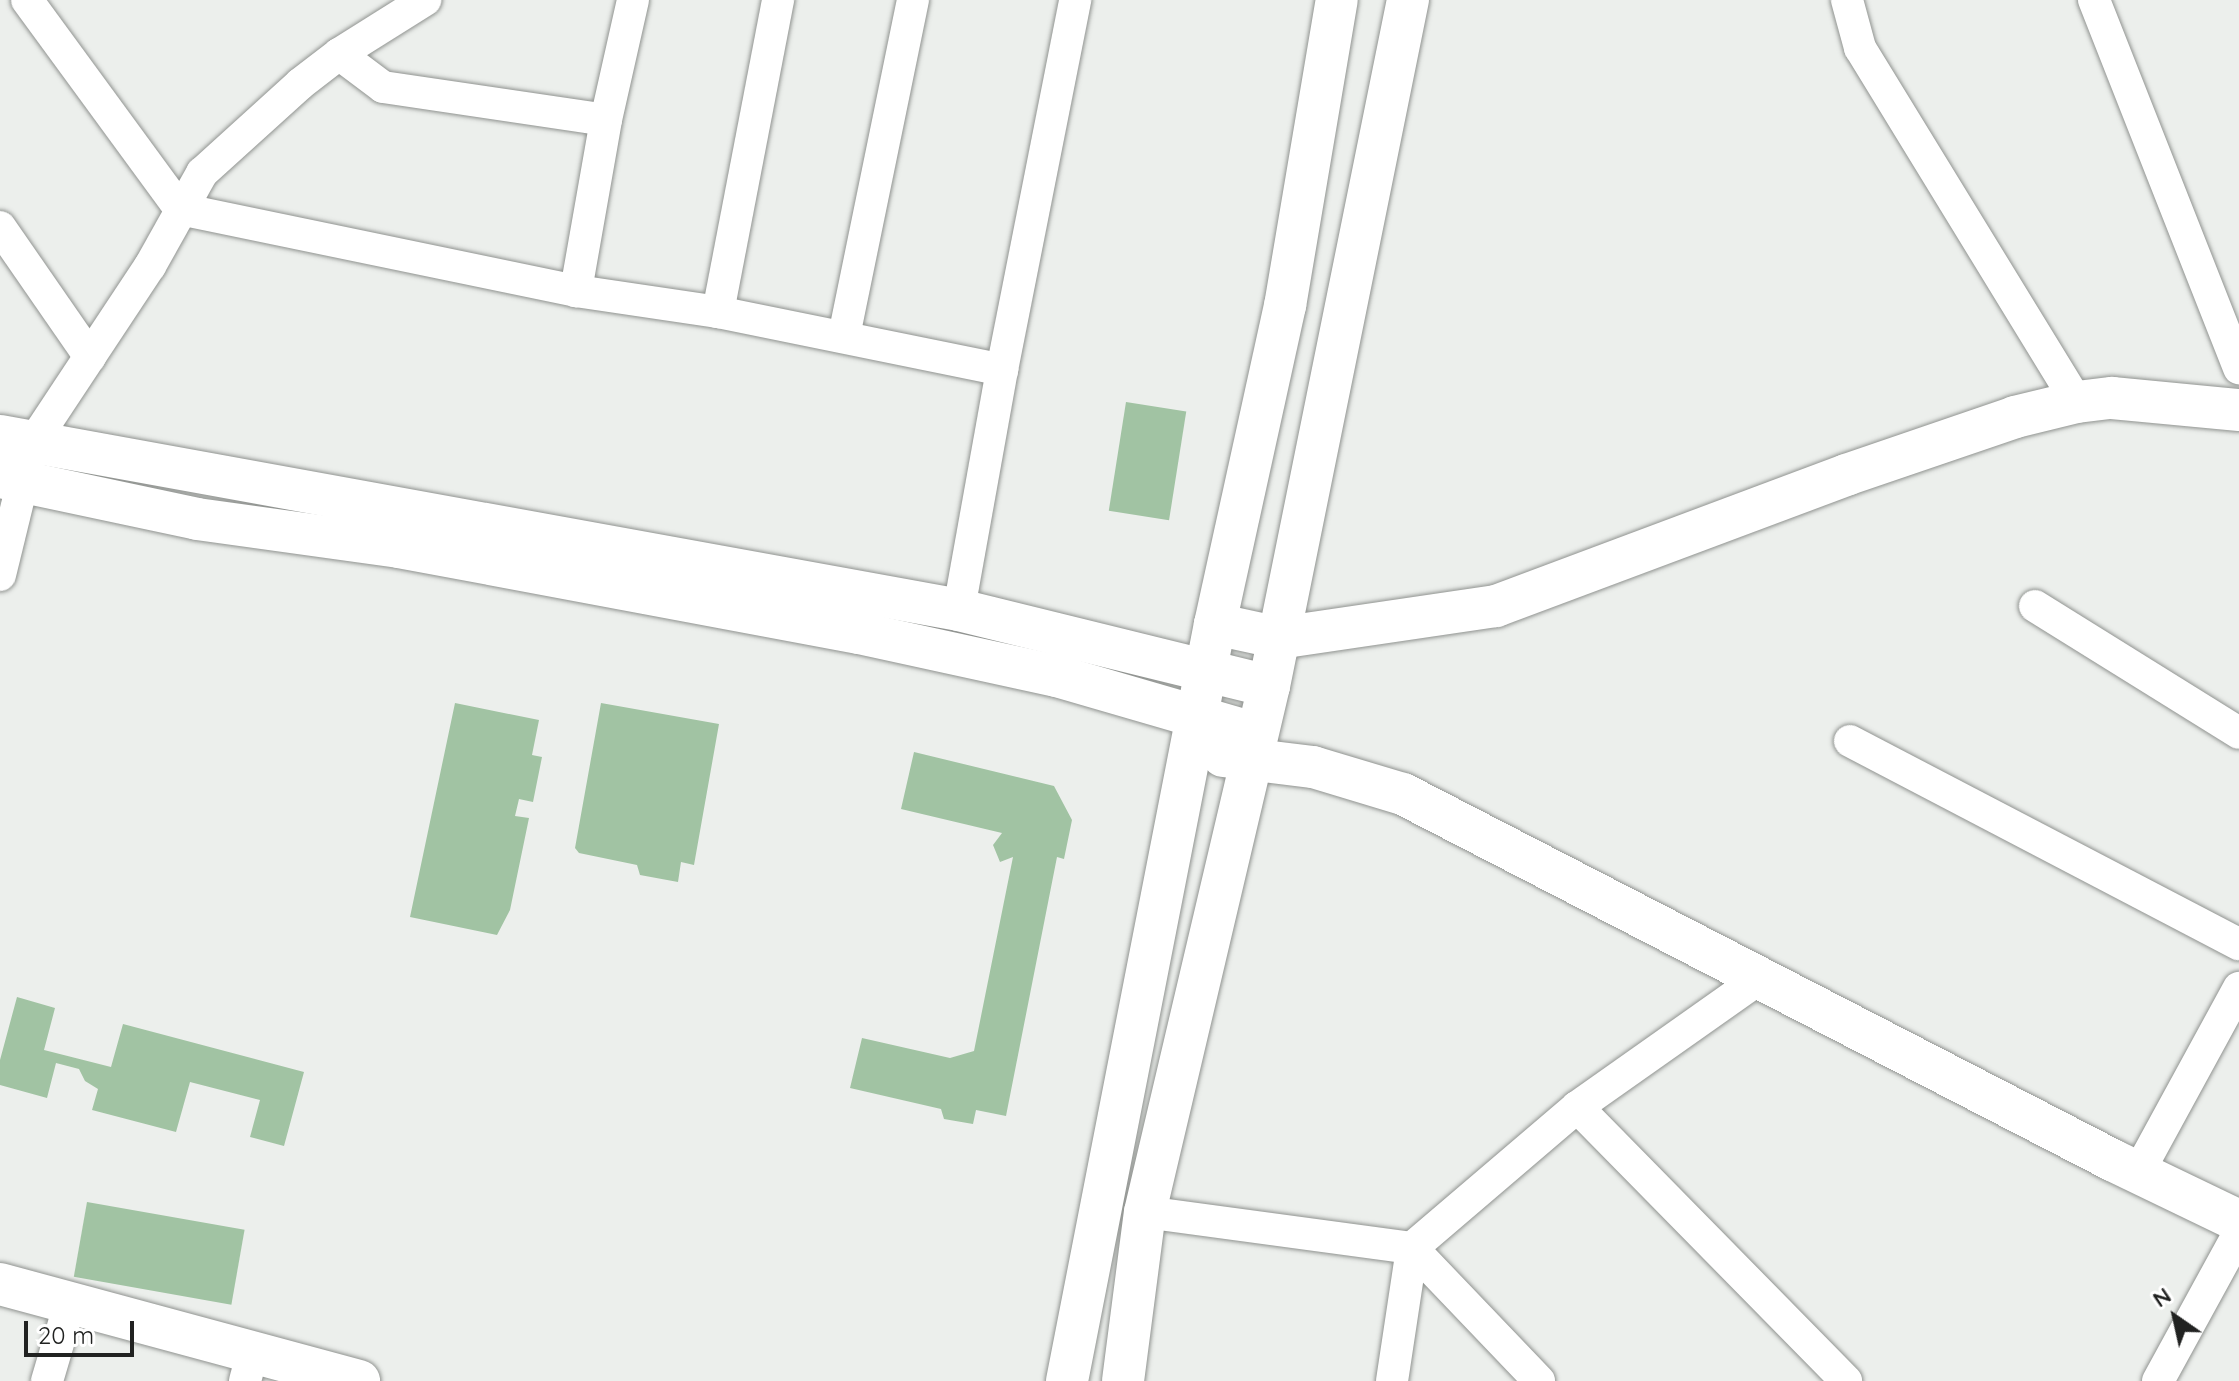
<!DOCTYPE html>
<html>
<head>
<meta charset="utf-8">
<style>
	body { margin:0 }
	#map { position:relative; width:2239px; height:1381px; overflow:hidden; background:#ecefec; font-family:Quicksand,sans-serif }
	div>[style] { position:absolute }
	.building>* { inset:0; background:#a1c3a3; transform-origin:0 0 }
	.roads { filter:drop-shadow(0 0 2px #909390) drop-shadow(0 0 2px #909390) }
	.minor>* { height:32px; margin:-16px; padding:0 16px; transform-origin:16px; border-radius:16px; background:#fff }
	.tertiary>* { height:42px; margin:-21px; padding:0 21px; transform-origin:21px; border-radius:21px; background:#fff }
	span { translate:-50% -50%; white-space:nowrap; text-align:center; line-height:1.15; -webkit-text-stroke:8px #fff; paint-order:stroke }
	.north { position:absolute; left:2135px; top:1277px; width:80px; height:80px; -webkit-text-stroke:6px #fff; paint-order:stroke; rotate:326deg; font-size:22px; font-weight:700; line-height:32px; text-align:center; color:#212221 }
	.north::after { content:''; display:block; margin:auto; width:28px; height:36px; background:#212221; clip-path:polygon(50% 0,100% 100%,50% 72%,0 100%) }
	.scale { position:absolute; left:24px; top:1321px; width:110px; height:36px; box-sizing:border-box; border:4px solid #212221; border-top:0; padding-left:10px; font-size:24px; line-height:28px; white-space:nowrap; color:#212221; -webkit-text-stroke:6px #fff; paint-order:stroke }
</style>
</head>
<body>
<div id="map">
	<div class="building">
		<i style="left:1126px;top:402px;width:61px;height:110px;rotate:9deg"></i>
		<i style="clip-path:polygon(455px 703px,539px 720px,532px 755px,542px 757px,533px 802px,519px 799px,515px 816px,529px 818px,510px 910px,497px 935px,410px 917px)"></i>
		<i style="clip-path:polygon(601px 703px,719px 724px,694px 865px,681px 862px,678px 882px,640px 875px,637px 865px,579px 853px,575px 848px)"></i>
		<i style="clip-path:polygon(914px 752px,1054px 786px,1072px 820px,1064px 859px,1057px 857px,1006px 1116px,976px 1110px,973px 1124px,944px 1119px,941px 1109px,850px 1088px,862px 1038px,950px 1058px,974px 1051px,1013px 857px,1000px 862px,993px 845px,1002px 833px,901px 809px)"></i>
		<i style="clip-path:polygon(17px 997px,55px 1008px,44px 1050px,111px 1067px,123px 1024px,304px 1072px,284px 1146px,250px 1137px,260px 1100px,190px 1082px,176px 1132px,92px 1110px,98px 1089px,85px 1081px,79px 1069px,56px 1063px,47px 1098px,0 1085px,0 1060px)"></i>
		<i style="left:87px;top:1202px;width:160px;height:76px;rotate:10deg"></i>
	</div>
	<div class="roads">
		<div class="minor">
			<i style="left:27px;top:0;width:259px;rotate:53.8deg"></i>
			<i style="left:180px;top:209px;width:404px;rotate:11.7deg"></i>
			<i style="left:633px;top:0;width:123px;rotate:102.7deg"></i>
			<i style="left:606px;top:120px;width:174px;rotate:100deg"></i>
			<i style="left:576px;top:291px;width:144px;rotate:8.4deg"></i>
			<i style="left:718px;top:312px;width:290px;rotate:11.5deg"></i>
			<i style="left:1002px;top:370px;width:244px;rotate:100.2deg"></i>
			<i style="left:1847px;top:0;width:50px;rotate:74.8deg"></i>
			<i style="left:1860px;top:48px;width:415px;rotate:58.5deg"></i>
			<i style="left:2094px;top:0;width:396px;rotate:68.5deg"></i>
			<i style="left:339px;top:54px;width:55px;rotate:36.9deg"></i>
			<i style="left:383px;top:87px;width:225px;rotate:8.4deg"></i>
			<i style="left:0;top:227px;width:158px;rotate:55.3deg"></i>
			<i style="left:718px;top:312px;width:318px;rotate:-79.1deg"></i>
			<i style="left:844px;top:336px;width:343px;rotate:-78.4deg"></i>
			<i style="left:1002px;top:370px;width:377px;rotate:-78.8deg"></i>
			<i style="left:0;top:575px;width:135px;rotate:-76.3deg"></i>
			<i style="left:32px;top:444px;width:214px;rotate:-56.5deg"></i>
			<i style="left:150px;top:266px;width:107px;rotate:-60.8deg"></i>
			<i style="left:202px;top:173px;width:132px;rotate:-42.2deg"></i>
			<i style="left:300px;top:84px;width:49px;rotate:-37.6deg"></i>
			<i style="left:339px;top:54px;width:102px;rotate:-32.1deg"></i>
			<i style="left:2035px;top:606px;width:240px;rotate:31.9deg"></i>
			<i style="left:1850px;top:741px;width:439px;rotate:27.6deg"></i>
			<i style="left:1577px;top:1107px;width:224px;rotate:-35.2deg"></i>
			<i style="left:2138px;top:1173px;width:211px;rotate:-61.4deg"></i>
			<i style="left:1145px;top:1212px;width:269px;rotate:7.7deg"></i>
			<i style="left:1412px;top:1248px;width:184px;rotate:46.3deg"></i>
			<i style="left:47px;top:1381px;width:81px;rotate:-73.6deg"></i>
			<i style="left:245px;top:1381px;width:30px;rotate:-75deg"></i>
			<i style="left:1392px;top:1381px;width:134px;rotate:-81.4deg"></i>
			<i style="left:1412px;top:1248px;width:217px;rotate:-40.5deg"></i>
			<i style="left:1577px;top:1107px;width:384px;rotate:45.5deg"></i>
			<i style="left:2158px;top:1381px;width:169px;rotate:-61.3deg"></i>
		</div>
		<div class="tertiary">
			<i style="left:0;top:436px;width:975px;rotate:10.28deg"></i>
			<i style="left:959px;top:610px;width:319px;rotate:13.8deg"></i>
			<i style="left:0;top:477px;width:201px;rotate:12deg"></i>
			<i style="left:197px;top:519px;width:204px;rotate:7.9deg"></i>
			<i style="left:399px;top:547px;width:468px;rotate:10.6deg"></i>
			<i style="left:859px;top:633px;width:203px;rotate:12.3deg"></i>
			<i style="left:1057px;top:676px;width:207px;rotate:16.2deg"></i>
			<i style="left:1215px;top:624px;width:66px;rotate:12.3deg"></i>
			<i style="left:1279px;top:638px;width:219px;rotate:-8.4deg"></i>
			<i style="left:1496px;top:606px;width:374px;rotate:-20.5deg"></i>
			<i style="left:1846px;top:475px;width:179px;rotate:-18.9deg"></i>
			<i style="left:2015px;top:417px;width:64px;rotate:-13.6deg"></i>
			<i style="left:2077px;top:402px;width:35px;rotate:-7deg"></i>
			<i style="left:2112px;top:398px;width:128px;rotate:5.4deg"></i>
			<i style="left:1223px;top:756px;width:91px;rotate:7deg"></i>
			<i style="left:1313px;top:767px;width:94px;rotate:16.7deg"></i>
			<i style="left:1403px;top:794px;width:798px;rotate:27.3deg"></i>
			<i style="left:2112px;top:1160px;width:141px;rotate:25.7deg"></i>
			<i style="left:0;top:1284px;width:372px;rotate:15.1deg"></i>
			<i style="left:1067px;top:1381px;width:771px;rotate:-78.94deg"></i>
			<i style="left:1215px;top:624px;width:326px;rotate:-77.6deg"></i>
			<i style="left:1285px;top:306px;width:310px;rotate:-80.4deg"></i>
			<i style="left:1123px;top:1381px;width:170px;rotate:-82.6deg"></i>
			<i style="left:1145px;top:1212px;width:540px;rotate:-76.74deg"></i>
			<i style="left:1269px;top:686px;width:700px;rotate:-78.55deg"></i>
		</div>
	</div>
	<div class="north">N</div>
	<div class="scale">20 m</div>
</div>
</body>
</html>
